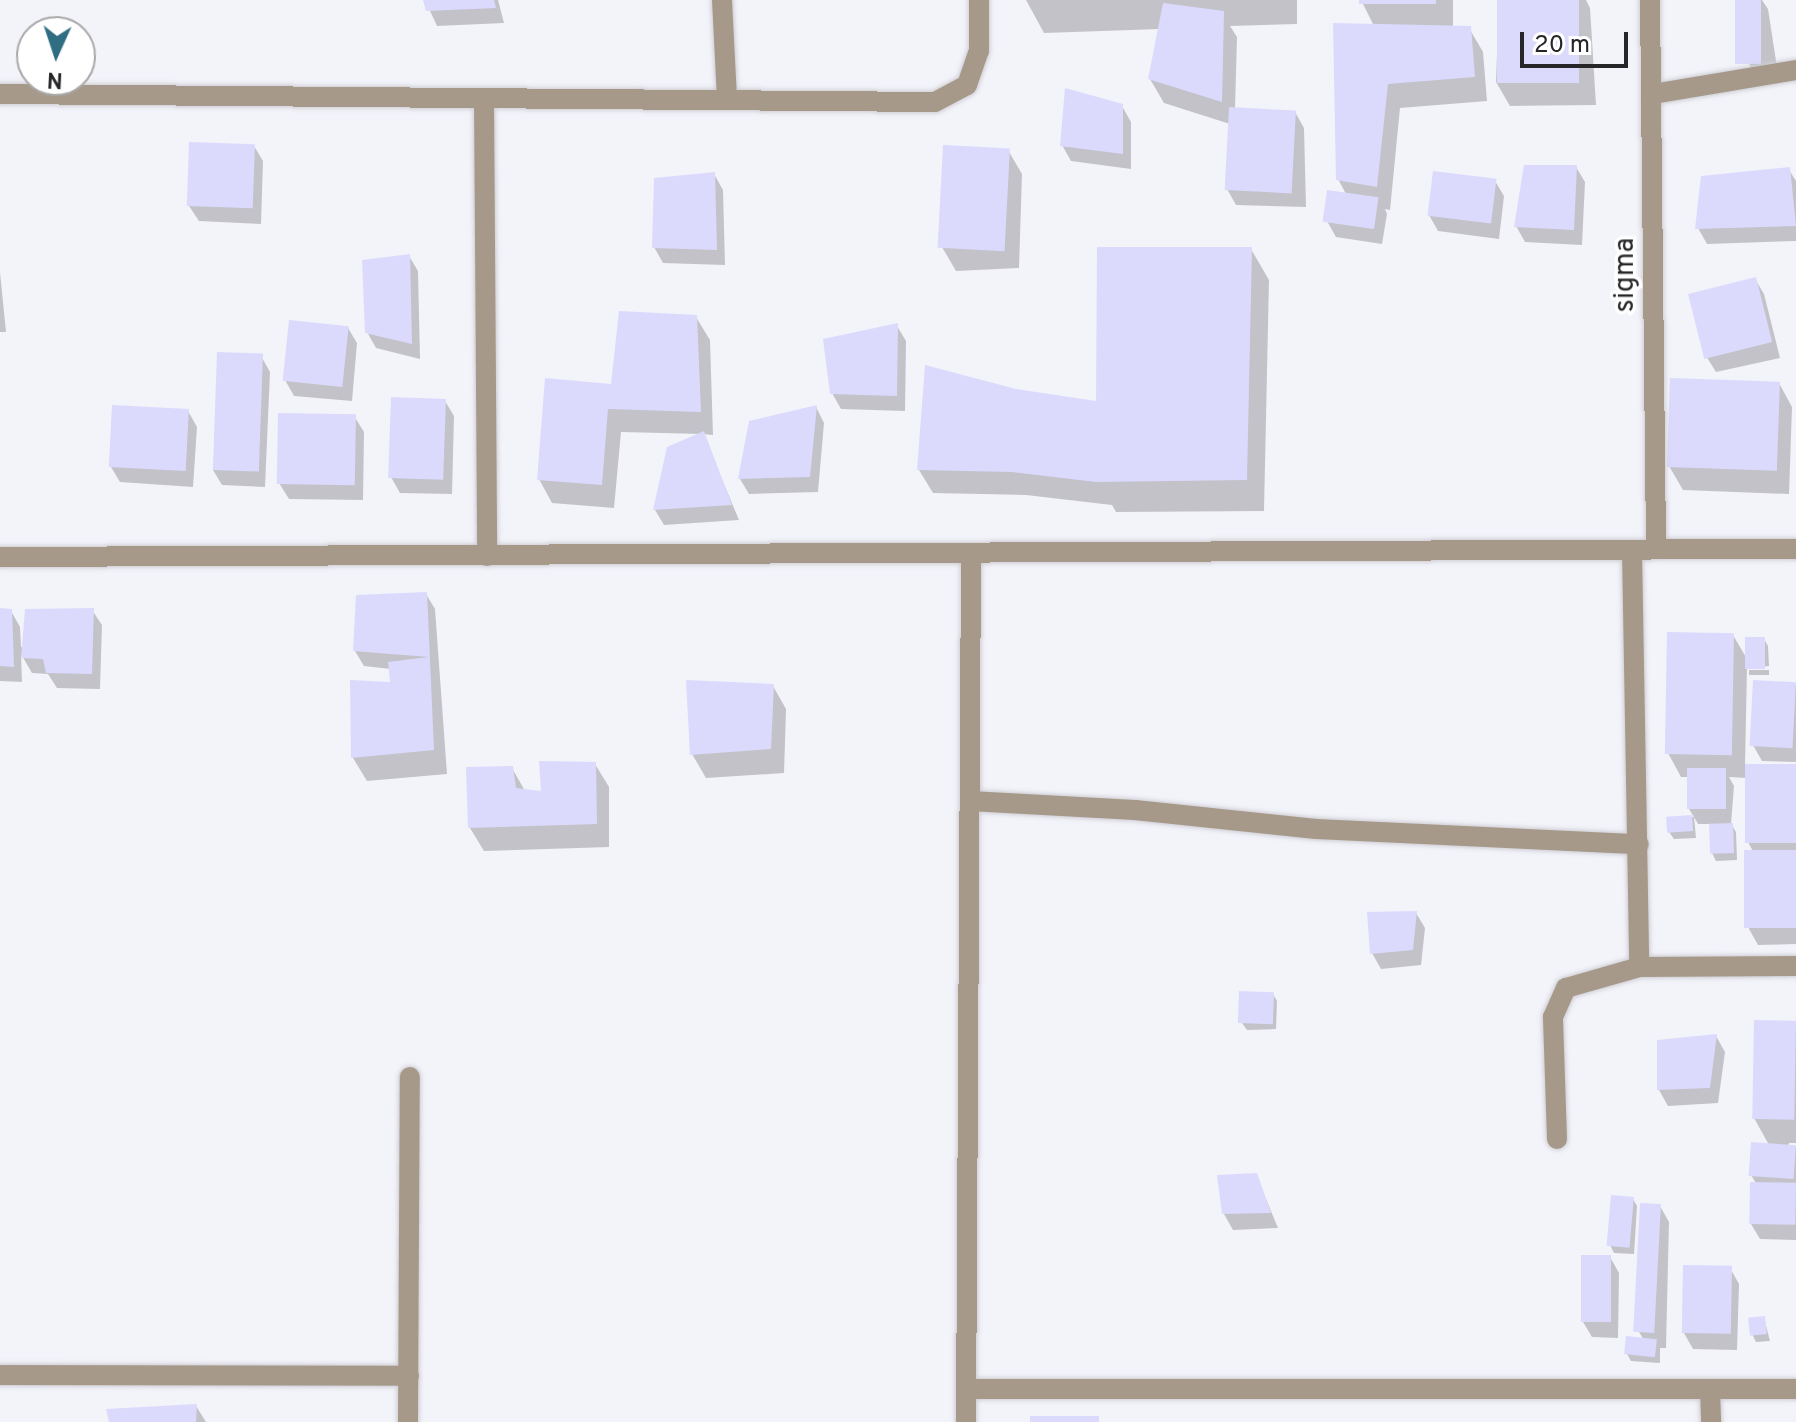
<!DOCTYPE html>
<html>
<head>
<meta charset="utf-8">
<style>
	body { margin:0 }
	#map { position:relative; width:1796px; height:1422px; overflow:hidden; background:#f3f3fa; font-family:Overpass,sans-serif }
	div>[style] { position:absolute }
	.shadow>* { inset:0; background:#0003; transform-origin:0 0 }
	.building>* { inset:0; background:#dbdafd; transform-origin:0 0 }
	.roads { filter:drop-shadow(0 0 2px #ceced4) drop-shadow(0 0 2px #ceced4) }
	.street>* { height:20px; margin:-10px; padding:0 10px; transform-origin:10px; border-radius:10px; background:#a7998a }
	span { translate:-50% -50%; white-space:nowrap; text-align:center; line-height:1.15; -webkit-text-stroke:7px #fff; paint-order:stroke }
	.street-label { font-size:28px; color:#262629 }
	.north { position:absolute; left:16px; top:16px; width:80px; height:80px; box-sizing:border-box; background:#fff; border:2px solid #a8a8a9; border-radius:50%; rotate:183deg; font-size:22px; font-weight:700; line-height:32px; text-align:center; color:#262629 }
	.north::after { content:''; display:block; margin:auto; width:28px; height:36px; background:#2e6d82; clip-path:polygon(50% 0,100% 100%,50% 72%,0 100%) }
	.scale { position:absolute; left:1520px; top:32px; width:108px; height:36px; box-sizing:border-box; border:4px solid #262629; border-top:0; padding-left:10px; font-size:24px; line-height:28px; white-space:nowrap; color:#262629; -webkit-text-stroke:6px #fff; paint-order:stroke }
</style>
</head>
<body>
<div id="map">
	<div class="shadow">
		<i style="clip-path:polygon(425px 0,498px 0,504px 23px,437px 26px)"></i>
		<i style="clip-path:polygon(1026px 0,1297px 0,1297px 24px,1230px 26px,1237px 37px,1235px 109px,1295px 112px,1304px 128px,1306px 207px,1236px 205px,1227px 189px,1230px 124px,1164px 103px,1150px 79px,1160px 29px,1044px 33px)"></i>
		<i style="clip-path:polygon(1361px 0,1453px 0,1453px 28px,1469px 28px,1483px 52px,1487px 101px,1400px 108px,1390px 210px,1385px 209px,1387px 214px,1382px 244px,1336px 237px,1327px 221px,1346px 194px,1338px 179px,1374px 26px)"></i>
		<i style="clip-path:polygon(1499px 0,1586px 0,1590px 8px,1596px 105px,1510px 106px,1496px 82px)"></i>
		<i style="clip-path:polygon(1737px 0,1762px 0,1768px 9px,1778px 74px,1757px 78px,1748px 62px)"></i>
		<i style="clip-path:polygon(1122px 106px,1131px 122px,1131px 169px,1071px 161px,1062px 145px)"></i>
		<i style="clip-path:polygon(254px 146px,263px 161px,261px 224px,199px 221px,189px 206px)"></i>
		<i style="clip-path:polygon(1008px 150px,1022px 174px,1019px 268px,956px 271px,942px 247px)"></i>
		<i style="clip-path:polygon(1576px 167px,1585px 182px,1582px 245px,1525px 242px,1516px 226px)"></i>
		<i style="clip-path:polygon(1789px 170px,1796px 181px,1796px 241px,1707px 244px,1698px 228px)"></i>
		<i style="clip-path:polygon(714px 174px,723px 190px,725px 265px,663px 263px,654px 247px)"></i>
		<i style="clip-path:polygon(1495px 181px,1504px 196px,1499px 239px,1438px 231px,1429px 215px)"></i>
		<i style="clip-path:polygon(1251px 249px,1269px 280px,1264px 511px,1116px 512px,1112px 505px,1026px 495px,933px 493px,919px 470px,1016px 391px,1098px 408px)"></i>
		<i style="clip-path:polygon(409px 256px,418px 271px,420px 359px,376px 348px,367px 332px)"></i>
		<i style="clip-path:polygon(0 272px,6px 332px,0 332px)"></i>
		<i style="clip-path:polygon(1755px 279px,1764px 294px,1780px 358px,1716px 372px,1706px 356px)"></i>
		<i style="clip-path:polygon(696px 317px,710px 340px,713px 435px,703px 434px,739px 520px,664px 525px,655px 510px,702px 434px,621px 432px,614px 508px,552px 503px,539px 479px,613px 386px)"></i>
		<i style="clip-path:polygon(897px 326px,906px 341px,905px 411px,841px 409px,832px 393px)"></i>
		<i style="clip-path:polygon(348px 328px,357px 343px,352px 401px,294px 396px,285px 380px)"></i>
		<i style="clip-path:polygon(261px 356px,270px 372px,265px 487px,222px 485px,213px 470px)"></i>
		<i style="clip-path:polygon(1779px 383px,1792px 407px,1789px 494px,1683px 490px,1669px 466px)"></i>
		<i style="clip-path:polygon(445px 401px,454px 416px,452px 494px,400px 493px,391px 477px)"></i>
		<i style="clip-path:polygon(816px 407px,824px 423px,818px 492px,749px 494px,740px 479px)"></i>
		<i style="clip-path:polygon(188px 411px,197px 427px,193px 487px,120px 482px,111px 467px)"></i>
		<i style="clip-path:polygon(354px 416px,364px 432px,363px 500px,289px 499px,279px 483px)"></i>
		<i style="clip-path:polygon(426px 594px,435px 609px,447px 774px,367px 781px,353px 758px,393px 684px,391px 669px,364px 666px,355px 651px)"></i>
		<i style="clip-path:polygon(0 610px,11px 611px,20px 627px,21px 647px,24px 647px,92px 610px,102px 625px,100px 689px,57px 688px,48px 674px,32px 673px,21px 654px,22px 682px,0 681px)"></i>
		<i style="clip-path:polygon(1733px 635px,1747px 659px,1764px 639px,1768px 646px,1769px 666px,1747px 668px,1745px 767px,1796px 766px,1796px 944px,1758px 945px,1749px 929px,1754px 853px,1749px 844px,1747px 778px,1729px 777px,1734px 786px,1731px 824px,1736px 832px,1737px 860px,1716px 861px,1712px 853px,1711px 824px,1698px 824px,1694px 817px,1696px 838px,1674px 839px,1669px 832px,1669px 819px,1694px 817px,1689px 809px,1689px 777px,1681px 777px,1668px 753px)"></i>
		<i style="left:1769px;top:670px;width:5px;height:20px;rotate:90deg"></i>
		<i style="clip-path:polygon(1796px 684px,1796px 762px,1762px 761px,1753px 745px)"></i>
		<i style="clip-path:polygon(773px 686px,786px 709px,784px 773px,706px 778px,692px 754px)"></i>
		<i style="clip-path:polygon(595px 764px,609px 787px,609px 847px,484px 851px,470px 828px,512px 768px,525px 791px,543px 793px)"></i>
		<i style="clip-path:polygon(1416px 913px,1425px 928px,1421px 965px,1381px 969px,1372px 953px)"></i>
		<i style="clip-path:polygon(1273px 994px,1277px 1001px,1276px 1029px,1247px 1030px,1242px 1023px)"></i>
		<i style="clip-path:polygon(1796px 1023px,1796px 1143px,1789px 1143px,1788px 1146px,1796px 1147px,1796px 1240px,1760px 1239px,1751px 1224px,1757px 1185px,1751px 1175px,1769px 1145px,1754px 1118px)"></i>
		<i style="clip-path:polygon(1716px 1036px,1725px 1052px,1718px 1103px,1668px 1106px,1659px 1090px)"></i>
		<i style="clip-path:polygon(1256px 1175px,1278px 1228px,1233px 1230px,1224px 1214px)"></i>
		<i style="clip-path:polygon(1633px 1199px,1637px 1206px,1634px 1254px,1614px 1253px,1610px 1245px)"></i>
		<i style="clip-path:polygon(1660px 1206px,1669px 1222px,1666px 1348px,1660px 1348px,1660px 1363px,1631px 1361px,1627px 1354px,1644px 1340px,1639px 1332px)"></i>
		<i style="clip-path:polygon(1610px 1257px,1619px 1273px,1618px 1338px,1592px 1337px,1583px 1322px)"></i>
		<i style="clip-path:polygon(1730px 1268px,1739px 1284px,1737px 1350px,1693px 1349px,1684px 1333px)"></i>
		<i style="clip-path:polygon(1764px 1318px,1770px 1341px,1756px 1342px,1752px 1334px)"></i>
		<i style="clip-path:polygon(196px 1406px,206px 1422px,111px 1422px)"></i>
	</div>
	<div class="building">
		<i style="clip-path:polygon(423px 0,494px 0,496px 8px,426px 11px)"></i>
		<i style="left:1359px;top:0;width:77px;height:4px"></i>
		<i style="left:1497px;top:0;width:82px;height:83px"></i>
		<i style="left:1735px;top:0;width:26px;height:64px"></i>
		<i style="clip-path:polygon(1163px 3px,1224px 11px,1222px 102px,1148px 79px)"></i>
		<i style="clip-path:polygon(1333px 23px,1471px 26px,1475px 77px,1388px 84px,1377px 187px,1336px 180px)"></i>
		<i style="clip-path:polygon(1065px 88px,1123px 104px,1123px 154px,1060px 146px)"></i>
		<i style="left:1229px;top:107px;width:67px;height:83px;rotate:3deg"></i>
		<i style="left:189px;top:142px;width:66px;height:64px;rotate:2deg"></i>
		<i style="left:943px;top:145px;width:67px;height:103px;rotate:3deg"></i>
		<i style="clip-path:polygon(1524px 165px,1577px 165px,1574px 230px,1514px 227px)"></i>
		<i style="clip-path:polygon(1790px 167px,1796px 226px,1695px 229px,1701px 176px)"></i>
		<i style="left:1433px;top:171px;width:64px;height:45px;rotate:7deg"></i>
		<i style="clip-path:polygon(715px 172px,717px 250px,652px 248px,654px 178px)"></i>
		<i style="left:1327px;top:190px;width:52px;height:32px;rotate:8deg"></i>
		<i style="clip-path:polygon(1097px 247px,1252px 247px,1247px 480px,1096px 482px,1012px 472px,917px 470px,925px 365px,1016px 389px,1096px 401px)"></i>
		<i style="clip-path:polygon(410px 254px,412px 344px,365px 333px,362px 260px)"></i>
		<i style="left:1756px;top:277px;width:67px;height:70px;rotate:76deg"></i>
		<i style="clip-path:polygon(619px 311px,697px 315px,701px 412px,608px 409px,602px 485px,537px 480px,545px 378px,611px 384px)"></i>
		<i style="left:289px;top:320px;width:60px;height:61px;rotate:6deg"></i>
		<i style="clip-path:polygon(898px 323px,897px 396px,830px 394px,823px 339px)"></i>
		<i style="left:217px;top:352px;width:46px;height:118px;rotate:2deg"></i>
		<i style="left:1670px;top:378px;width:110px;height:89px;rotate:2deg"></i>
		<i style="left:391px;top:397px;width:55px;height:81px;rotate:2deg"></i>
		<i style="left:112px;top:405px;width:77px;height:62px;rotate:3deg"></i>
		<i style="clip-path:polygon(817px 405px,810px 477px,738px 479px,749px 421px)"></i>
		<i style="left:278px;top:413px;width:78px;height:71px;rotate:1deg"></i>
		<i style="clip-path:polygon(704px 431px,732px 505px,653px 510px,667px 447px)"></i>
		<i style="clip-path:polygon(427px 592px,434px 750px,351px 758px,350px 680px,390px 682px,388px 662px,429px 657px,353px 651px,356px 595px)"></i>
		<i style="clip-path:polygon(0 608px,12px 609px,14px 667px,0 666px)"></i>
		<i style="clip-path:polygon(94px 608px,92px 674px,46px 673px,43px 659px,21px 658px,25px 609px)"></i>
		<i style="left:1667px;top:632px;width:67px;height:122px;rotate:1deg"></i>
		<i style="left:1745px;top:637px;width:20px;height:32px"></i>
		<i style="clip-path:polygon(686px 680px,774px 684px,771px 749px,690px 755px)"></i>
		<i style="left:1753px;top:680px;width:43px;height:66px;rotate:3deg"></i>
		<i style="clip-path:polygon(539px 761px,596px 762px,597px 824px,468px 828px,466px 767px,513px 766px,516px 788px,541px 791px)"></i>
		<i style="left:1796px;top:764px;width:79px;height:51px;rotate:90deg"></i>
		<i style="left:1726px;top:768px;width:41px;height:39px;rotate:90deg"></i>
		<i style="left:1692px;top:815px;width:16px;height:26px;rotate:86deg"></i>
		<i style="left:1733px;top:823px;width:30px;height:24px;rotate:88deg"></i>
		<i style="left:1796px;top:850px;width:78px;height:52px;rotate:90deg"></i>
		<i style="clip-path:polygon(1417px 911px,1413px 950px,1370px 954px,1367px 912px)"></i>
		<i style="left:1239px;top:991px;width:35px;height:32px;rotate:2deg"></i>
		<i style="left:1754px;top:1020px;width:42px;height:99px;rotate:1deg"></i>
		<i style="clip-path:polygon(1717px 1034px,1710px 1088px,1657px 1090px,1657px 1040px)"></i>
		<i style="left:1751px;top:1142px;width:45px;height:34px;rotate:4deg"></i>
		<i style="clip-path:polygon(1257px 1173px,1271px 1213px,1222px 1214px,1217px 1175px)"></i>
		<i style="left:1750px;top:1182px;width:46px;height:42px;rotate:1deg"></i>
		<i style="left:1611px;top:1195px;width:23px;height:51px;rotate:5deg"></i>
		<i style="left:1640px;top:1203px;width:21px;height:129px;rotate:3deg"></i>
		<i style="left:1581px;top:1255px;width:30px;height:67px"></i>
		<i style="left:1683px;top:1265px;width:49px;height:68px;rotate:1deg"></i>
		<i style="left:1765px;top:1316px;width:18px;height:17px;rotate:84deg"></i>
		<i style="left:1626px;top:1336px;width:31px;height:18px;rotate:6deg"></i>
		<i style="clip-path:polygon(197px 1404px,196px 1422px,109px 1422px,106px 1409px)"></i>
		<i style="left:1030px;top:1416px;width:69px;height:6px"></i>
	</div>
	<div class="roads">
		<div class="street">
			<i style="left:722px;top:0;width:100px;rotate:87.1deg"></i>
			<i style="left:1650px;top:0;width:549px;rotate:89.37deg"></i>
			<i style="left:0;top:94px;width:935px;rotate:0.49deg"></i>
			<i style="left:935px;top:102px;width:36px;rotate:-28deg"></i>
			<i style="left:967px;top:85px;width:36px;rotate:-71deg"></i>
			<i style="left:979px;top:51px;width:51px;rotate:-90deg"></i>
			<i style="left:1653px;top:94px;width:145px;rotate:-9.5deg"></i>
			<i style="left:484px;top:98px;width:458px;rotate:89.6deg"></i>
			<i style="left:1632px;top:550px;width:417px;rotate:89deg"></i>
			<i style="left:0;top:557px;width:1796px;rotate:-0.26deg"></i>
			<i style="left:970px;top:801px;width:165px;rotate:3.1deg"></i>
			<i style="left:1135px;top:810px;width:182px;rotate:6deg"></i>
			<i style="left:1316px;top:829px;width:323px;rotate:2.7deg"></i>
			<i style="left:1557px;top:1139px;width:122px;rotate:-91.9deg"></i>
			<i style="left:1553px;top:1017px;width:32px;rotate:-66deg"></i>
			<i style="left:1566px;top:988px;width:76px;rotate:-16deg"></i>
			<i style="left:1639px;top:967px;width:157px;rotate:-0.4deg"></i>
			<i style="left:0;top:1375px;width:409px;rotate:0.1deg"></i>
			<i style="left:966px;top:1389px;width:830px"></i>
			<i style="left:1710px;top:1390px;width:32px;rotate:88deg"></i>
			<i style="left:408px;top:1422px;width:345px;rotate:-89.7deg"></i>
			<i style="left:966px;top:1422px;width:869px;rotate:-89.67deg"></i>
		</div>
	</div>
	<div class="street-label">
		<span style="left:1626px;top:275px;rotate:-90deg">sigma</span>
	</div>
	<div class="north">N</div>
	<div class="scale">20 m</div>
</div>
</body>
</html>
